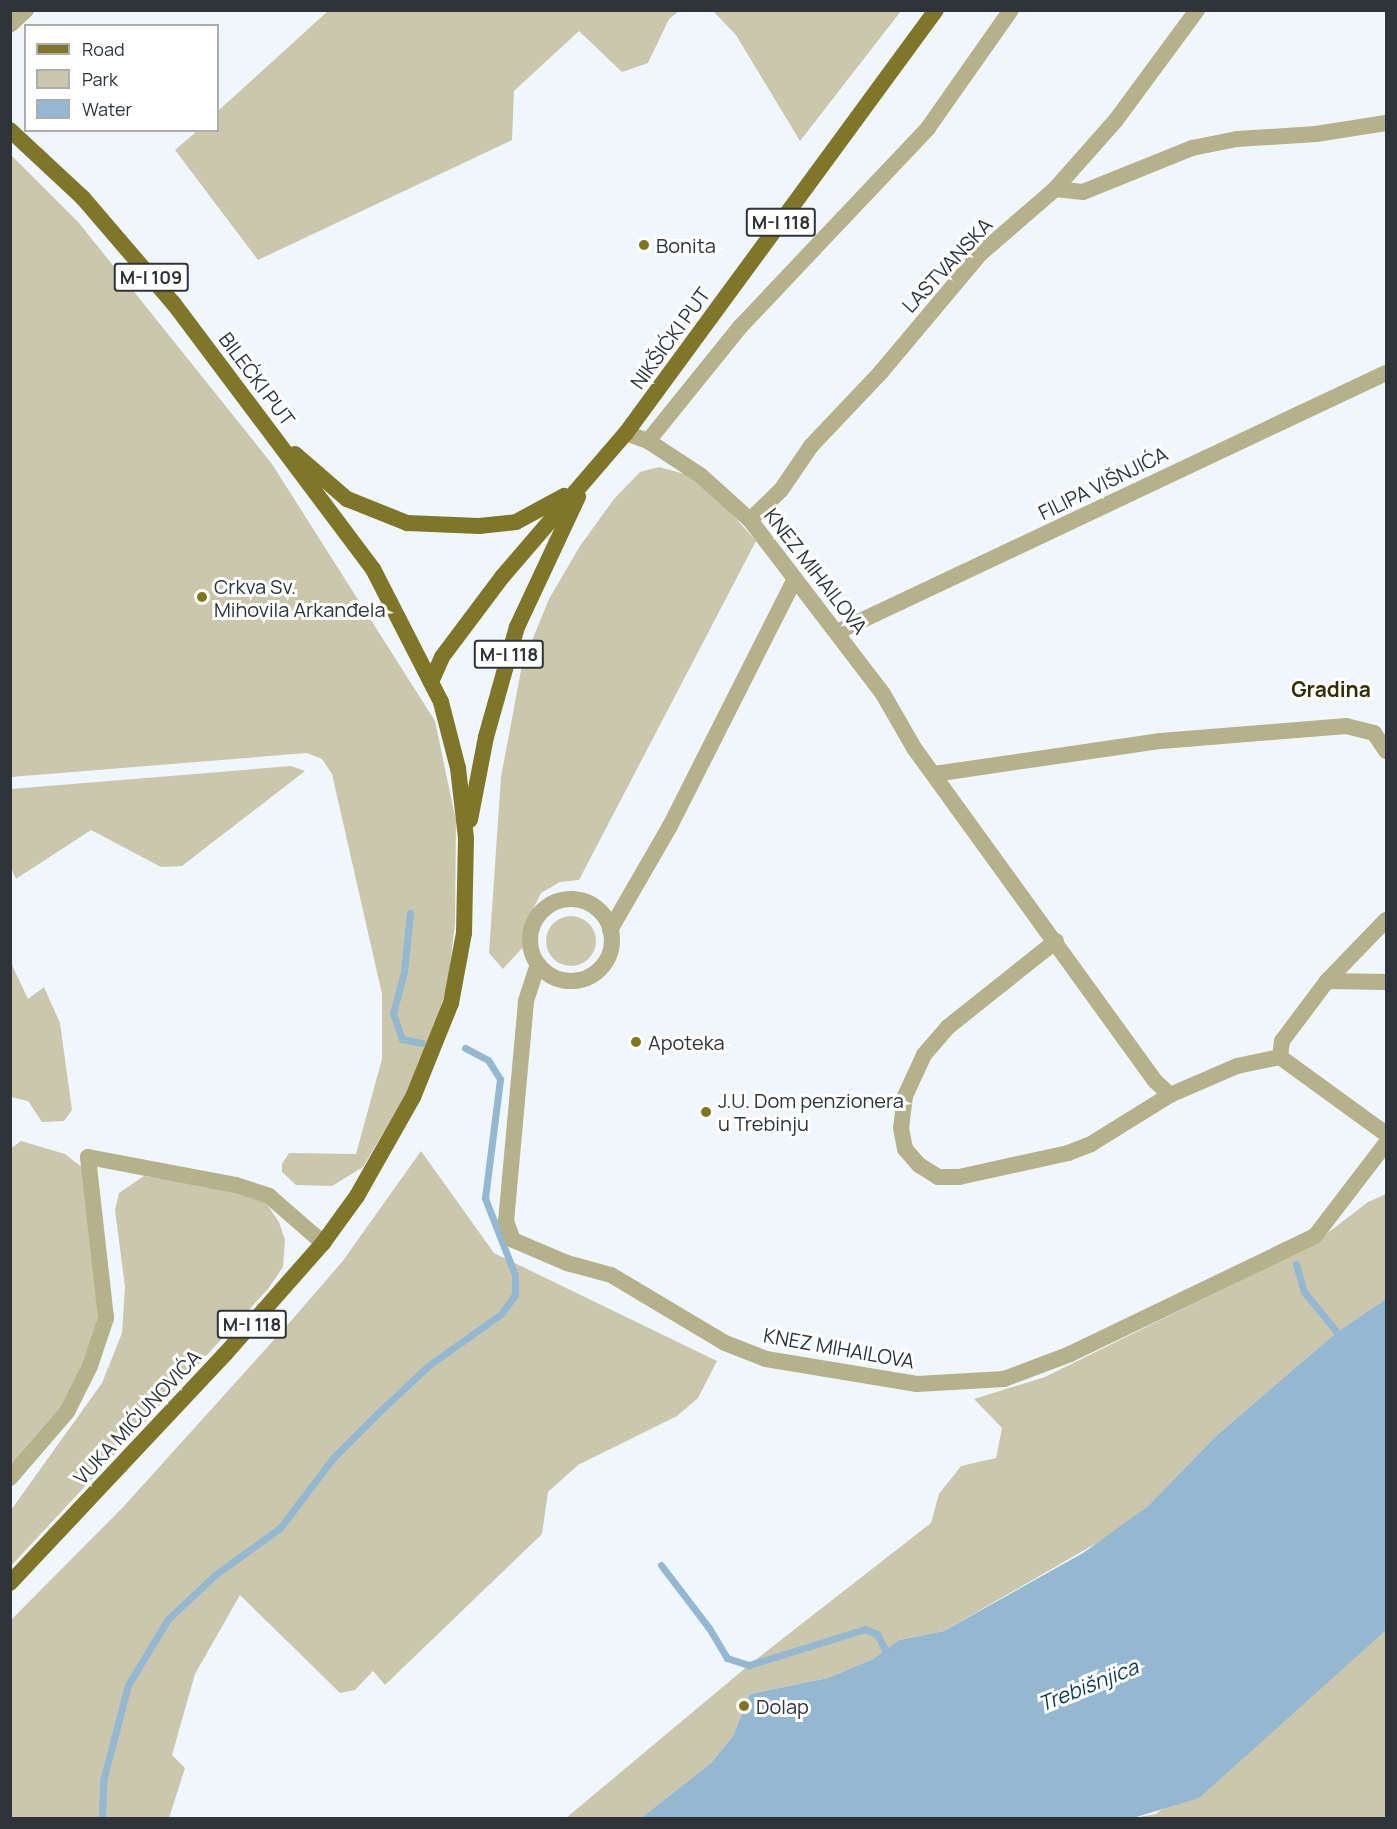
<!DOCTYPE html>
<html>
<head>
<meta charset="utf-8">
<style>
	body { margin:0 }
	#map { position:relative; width:1397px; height:1829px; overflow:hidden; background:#f0f7fc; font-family:Manrope,sans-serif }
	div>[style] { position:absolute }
	.green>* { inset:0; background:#cac7ad }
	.round { border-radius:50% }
	.water>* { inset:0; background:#94b7d2 }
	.stream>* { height:7px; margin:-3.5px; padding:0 3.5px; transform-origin:3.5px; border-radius:3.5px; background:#94b7d2 }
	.minor>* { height:16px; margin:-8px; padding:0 8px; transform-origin:8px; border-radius:8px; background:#b5b18b }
	.minor>.ring { margin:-8px; padding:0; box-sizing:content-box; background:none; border:16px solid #b5b18b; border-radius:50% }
	.primary>* { height:16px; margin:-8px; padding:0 8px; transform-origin:8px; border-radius:8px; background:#7f7629 }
	.dots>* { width:16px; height:16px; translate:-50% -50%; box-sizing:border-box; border:3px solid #fff; border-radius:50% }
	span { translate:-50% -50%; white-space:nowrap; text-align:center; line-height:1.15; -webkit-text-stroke:6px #fff; paint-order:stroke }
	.shield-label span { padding:2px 4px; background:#fff; border:2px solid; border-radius:4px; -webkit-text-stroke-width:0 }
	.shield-label { font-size:18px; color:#2e3439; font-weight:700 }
	.poi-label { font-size:20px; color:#2e3439 }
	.left { translate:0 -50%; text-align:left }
	.street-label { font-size:20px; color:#2e3439 }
	.neighbourhood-label { font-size:21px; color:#322d02; font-weight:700 }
	.water-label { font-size:21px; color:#0f3a56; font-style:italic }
	.frame { position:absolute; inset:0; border:12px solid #2e3439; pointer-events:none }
	.legend { position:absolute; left:24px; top:24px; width:195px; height:108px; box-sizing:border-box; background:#fff; border:2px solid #abaeb0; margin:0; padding:8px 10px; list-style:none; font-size:18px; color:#2e3439 }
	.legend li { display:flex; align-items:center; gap:12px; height:30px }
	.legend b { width:30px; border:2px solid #abaeb0 }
</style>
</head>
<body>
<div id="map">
	<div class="green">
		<i style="clip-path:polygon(328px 11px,328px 10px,679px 11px,669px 19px,648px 63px,622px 72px,579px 31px,514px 91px,512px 140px,258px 260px,175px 150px,197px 131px,218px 130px,218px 111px)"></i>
		<i style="clip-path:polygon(713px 11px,901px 11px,800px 141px,736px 35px)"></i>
		<i style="clip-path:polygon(11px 155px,79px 223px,272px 464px,435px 721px,456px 821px,455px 924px,448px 982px,437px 1021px,407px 1092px,363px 1167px,332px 1186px,296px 1185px,282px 1172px,282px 1164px,289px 1153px,356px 1154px,382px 1059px,382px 994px,332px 774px,322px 759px,307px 753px,11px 777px)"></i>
		<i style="clip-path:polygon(659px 467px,688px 475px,723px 504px,756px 541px,579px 880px,560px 882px,541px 893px,529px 917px,525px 945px,503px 969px,489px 953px,501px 777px,522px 665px,549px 599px,580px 546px,614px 499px,640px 472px)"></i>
		<i style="clip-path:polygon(291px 766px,305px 771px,182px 866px,161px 867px,91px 830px,16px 879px,11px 868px,11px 789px)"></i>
		<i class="round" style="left:546px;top:916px;width:50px;height:50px"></i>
		<i style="clip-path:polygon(11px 963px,28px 999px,44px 987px,60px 1023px,72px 1110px,64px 1121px,42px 1122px,28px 1101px,11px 1097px)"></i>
		<i style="clip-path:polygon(21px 1141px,65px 1154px,83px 1168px,98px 1316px,85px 1362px,61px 1408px,11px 1468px,10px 1149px)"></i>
		<i style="clip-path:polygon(421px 1151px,494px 1253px,717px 1361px,698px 1398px,677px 1416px,578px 1465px,548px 1492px,542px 1534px,385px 1685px,373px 1671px,355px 1690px,340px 1693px,240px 1595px,195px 1674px,172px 1755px,185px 1768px,169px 1818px,11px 1818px,11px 1620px,125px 1505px,290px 1322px,342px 1262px)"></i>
		<i style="clip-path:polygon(144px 1176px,236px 1190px,266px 1203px,279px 1222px,285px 1240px,283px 1267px,268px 1289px,11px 1566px,11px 1510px,102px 1383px,122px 1333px,125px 1287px,115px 1210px,119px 1193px)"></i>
		<i style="clip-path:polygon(1386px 1194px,1386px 1299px,1337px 1332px,1216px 1436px,1147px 1507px,1114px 1533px,944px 1631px,899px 1640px,873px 1659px,828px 1678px,750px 1694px,733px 1736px,711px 1763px,641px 1818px,566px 1818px,749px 1665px,931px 1523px,939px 1494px,961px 1466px,996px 1458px,1002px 1428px,974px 1399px,1045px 1377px,1312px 1245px,1368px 1202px)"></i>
		<i style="clip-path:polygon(1386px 1630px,1386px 1818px,1133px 1818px,1156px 1814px)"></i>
	</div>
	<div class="water">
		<i style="clip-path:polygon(1386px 1299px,1386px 1630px,1199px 1798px,1133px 1818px,641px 1818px,711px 1763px,733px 1736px,750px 1694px,828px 1678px,873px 1659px,899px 1640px,944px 1631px,1083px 1553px,1147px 1507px,1216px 1436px,1337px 1332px)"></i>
	</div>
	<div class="stream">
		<i style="left:410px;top:913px;width:59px;rotate:95.8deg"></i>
		<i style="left:404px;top:972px;width:42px;rotate:105deg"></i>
		<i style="left:393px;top:1013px;width:28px;rotate:71deg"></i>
		<i style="left:402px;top:1039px;width:20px;rotate:11deg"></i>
		<i style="left:1296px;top:1264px;width:29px;rotate:74deg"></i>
		<i style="left:1304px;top:1292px;width:52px;rotate:50.5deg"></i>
		<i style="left:661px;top:1565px;width:79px;rotate:52.7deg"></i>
		<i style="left:709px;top:1628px;width:35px;rotate:59deg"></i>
		<i style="left:727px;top:1658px;width:23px;rotate:18deg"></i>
		<i style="left:749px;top:1665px;width:121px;rotate:-17.2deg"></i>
		<i style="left:865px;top:1629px;width:13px;rotate:23deg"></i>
		<i style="left:877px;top:1634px;width:18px;rotate:63deg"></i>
		<i style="left:102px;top:1818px;width:37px;rotate:-88deg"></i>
		<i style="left:103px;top:1781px;width:99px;rotate:-75.4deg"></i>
		<i style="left:128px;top:1685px;width:77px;rotate:-58.8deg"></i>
		<i style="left:168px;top:1619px;width:64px;rotate:-43.1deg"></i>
		<i style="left:215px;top:1575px;width:80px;rotate:-35.9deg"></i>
		<i style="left:280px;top:1528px;width:88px;rotate:-52.9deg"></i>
		<i style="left:333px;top:1458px;width:62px;rotate:-45deg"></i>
		<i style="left:377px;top:1414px;width:70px;rotate:-43.3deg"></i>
		<i style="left:428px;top:1366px;width:90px;rotate:-35.5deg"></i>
		<i style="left:501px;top:1314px;width:24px;rotate:-54deg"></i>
		<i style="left:515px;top:1295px;width:20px;rotate:-90deg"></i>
		<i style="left:515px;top:1275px;width:83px;rotate:-111.3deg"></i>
		<i style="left:485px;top:1198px;width:120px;rotate:-82.8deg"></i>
		<i style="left:500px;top:1079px;width:22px;rotate:-122deg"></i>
		<i style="left:488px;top:1060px;width:26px;rotate:-152deg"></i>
	</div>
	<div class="minor">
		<i style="left:10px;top:25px;width:22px;rotate:-43deg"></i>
		<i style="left:1055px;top:189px;width:28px;rotate:6deg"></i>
		<i style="left:1083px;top:192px;width:118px;rotate:-22deg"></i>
		<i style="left:1192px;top:148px;width:46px;rotate:-11.3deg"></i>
		<i style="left:1237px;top:139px;width:79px;rotate:-3.6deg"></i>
		<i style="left:1316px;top:134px;width:71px;rotate:-8.9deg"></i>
		<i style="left:626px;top:433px;width:23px;rotate:20deg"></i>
		<i style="left:648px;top:441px;width:62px;rotate:33.2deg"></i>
		<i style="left:700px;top:475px;width:67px;rotate:42deg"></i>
		<i style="left:750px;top:520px;width:219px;rotate:52.6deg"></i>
		<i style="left:883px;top:694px;width:62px;rotate:60.1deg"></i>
		<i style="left:914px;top:748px;width:410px;rotate:54.1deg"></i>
		<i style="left:1154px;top:1080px;width:22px;rotate:43deg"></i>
		<i style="left:1170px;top:1095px;width:73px;rotate:-23.4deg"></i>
		<i style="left:1237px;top:1066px;width:44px;rotate:-11.8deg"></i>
		<i style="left:1280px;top:1057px;width:131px;rotate:36deg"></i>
		<i style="left:648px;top:441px;width:146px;rotate:-51.1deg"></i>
		<i style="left:740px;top:327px;width:274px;rotate:-46.6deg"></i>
		<i style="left:928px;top:128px;width:144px;rotate:-54.9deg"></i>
		<i style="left:750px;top:520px;width:43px;rotate:-44.1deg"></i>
		<i style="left:781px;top:490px;width:53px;rotate:-55.7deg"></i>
		<i style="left:811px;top:446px;width:102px;rotate:-46.6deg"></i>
		<i style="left:881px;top:372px;width:154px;rotate:-50deg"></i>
		<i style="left:980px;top:254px;width:99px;rotate:-40.9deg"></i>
		<i style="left:1055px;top:189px;width:92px;rotate:-48.5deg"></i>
		<i style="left:1116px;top:120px;width:137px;rotate:-53.6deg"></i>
		<i style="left:837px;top:632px;width:607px;rotate:-25.26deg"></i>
		<i style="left:934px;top:774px;width:229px;rotate:-8.3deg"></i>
		<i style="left:1161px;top:741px;width:186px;rotate:-4.6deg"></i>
		<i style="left:1346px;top:726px;width:29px;rotate:14deg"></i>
		<i style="left:1374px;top:733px;width:22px;rotate:56deg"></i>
		<i class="ring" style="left:530px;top:899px;width:66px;height:66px"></i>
		<i style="left:610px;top:930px;width:120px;rotate:-60deg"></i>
		<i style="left:670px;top:826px;width:275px;rotate:-63.2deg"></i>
		<i style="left:1056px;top:941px;width:138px;rotate:141.5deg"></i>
		<i style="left:948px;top:1027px;width:37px;rotate:131deg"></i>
		<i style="left:924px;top:1055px;width:45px;rotate:114.9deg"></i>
		<i style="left:905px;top:1096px;width:32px;rotate:97deg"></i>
		<i style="left:901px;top:1128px;width:21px;rotate:79deg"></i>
		<i style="left:905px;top:1149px;width:21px;rotate:49deg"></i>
		<i style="left:919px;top:1165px;width:22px;rotate:32deg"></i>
		<i style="left:938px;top:1177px;width:21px"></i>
		<i style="left:959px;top:1177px;width:112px;rotate:-12.4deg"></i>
		<i style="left:1068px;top:1153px;width:25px;rotate:-21deg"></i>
		<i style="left:1091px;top:1144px;width:93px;rotate:-31.8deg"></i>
		<i style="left:538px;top:964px;width:40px;rotate:108deg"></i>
		<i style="left:526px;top:1002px;width:220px;rotate:95.2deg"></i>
		<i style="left:506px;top:1221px;width:20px;rotate:70deg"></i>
		<i style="left:513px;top:1240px;width:59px;rotate:23.1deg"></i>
		<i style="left:567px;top:1263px;width:46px;rotate:15.3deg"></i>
		<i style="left:611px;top:1275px;width:133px;rotate:30.8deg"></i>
		<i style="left:725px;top:1343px;width:44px;rotate:21.3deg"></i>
		<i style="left:766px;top:1359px;width:153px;rotate:9.4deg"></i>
		<i style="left:917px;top:1384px;width:87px;rotate:-3.3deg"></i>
		<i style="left:1004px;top:1379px;width:71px;rotate:-20.7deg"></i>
		<i style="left:1070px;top:1354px;width:272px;rotate:-25.7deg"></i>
		<i style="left:1315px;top:1236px;width:117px;rotate:-52.6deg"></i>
		<i style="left:1327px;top:981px;width:59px;rotate:1deg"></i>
		<i style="left:1280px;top:1057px;width:16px;rotate:-83deg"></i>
		<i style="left:1282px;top:1041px;width:75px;rotate:-53.1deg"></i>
		<i style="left:1327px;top:981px;width:85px;rotate:-46deg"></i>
		<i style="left:10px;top:1478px;width:87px;rotate:-49.2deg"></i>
		<i style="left:67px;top:1412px;width:51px;rotate:-63.4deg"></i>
		<i style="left:90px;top:1366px;width:51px;rotate:-71.6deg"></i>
		<i style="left:106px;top:1318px;width:162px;rotate:-96.4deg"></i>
		<i style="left:88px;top:1157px;width:151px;rotate:10.7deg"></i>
		<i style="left:236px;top:1185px;width:35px;rotate:18deg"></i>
		<i style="left:269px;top:1196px;width:72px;rotate:41deg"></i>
	</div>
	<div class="primary">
		<i style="left:10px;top:130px;width:100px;rotate:43deg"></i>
		<i style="left:83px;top:198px;width:140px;rotate:49.4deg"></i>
		<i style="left:174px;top:304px;width:331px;rotate:53.1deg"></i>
		<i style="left:373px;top:569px;width:149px;rotate:62.9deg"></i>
		<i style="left:441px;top:702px;width:68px;rotate:75.6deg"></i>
		<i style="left:458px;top:768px;width:70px;rotate:83.5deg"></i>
		<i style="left:466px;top:838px;width:95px;rotate:91.2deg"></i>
		<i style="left:464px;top:933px;width:71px;rotate:100.5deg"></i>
		<i style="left:451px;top:1003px;width:101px;rotate:112deg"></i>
		<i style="left:413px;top:1097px;width:114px;rotate:119.5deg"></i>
		<i style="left:357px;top:1196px;width:58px;rotate:125.9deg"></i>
		<i style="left:323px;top:1243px;width:147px;rotate:131.4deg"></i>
		<i style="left:226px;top:1353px;width:316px;rotate:133.2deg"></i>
		<i style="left:295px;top:454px;width:69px;rotate:40.9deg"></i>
		<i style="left:347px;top:499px;width:65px;rotate:21.8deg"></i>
		<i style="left:407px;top:523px;width:72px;rotate:2.4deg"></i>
		<i style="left:479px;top:526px;width:37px;rotate:-6deg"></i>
		<i style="left:516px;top:522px;width:55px;rotate:-28.4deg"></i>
		<i style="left:431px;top:682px;width:27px;rotate:-66deg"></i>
		<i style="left:442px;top:657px;width:100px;rotate:-53.1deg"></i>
		<i style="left:502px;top:577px;width:190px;rotate:-49.3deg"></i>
		<i style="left:626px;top:433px;width:524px;rotate:-53.76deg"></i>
		<i style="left:470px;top:820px;width:85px;rotate:-79.1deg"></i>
		<i style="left:486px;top:737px;width:114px;rotate:-74.3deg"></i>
		<i style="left:517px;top:627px;width:144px;rotate:-64.9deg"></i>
	</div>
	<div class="dots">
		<i style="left:644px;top:245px;background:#81761a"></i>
		<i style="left:202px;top:597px;background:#81761a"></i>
		<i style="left:636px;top:1042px;background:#81761a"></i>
		<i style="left:706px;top:1112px;background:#81761a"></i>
		<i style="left:744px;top:1706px;background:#81761a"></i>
	</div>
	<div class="shield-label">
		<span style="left:781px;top:222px">M-I 118</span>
		<span style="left:151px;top:277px">M-I 109</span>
		<span style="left:509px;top:654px">M-I 118</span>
		<span style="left:252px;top:1324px">M-I 118</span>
	</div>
	<div class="poi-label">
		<span class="left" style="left:656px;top:245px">Bonita</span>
		<span class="left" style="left:214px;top:598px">Crkva Sv.<br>Mihovila Arkanđela</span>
		<span class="left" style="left:648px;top:1042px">Apoteka</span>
		<span class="left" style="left:718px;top:1112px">J.U. Dom penzionera<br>u Trebinju</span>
		<span class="left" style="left:756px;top:1706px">Dolap</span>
	</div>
	<div class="street-label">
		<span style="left:947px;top:265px;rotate:-47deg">LASTVANSKA</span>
		<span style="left:670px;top:338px;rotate:-54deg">NIKŠIĆKI PUT</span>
		<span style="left:257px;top:379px;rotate:53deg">BILEĆKI PUT</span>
		<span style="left:1103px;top:483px;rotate:-26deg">FILIPA VIŠNJIĆA</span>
		<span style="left:816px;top:571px;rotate:52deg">KNEZ MIHAILOVA</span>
		<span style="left:839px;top:1348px;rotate:10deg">KNEZ MIHAILOVA</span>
		<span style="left:137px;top:1417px;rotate:-47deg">VUKA MIĆUNOVIĆA</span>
	</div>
	<div class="neighbourhood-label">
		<span style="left:1331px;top:689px">Gradina</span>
	</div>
	<div class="water-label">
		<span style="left:1088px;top:1685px;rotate:-22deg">Trebišnjica</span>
	</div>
	<div class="frame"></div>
	<ul class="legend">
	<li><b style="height:8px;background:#7f7629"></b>Road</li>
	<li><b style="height:16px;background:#cac7ad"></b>Park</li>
	<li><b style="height:16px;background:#94b7d2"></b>Water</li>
	</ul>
</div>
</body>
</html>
